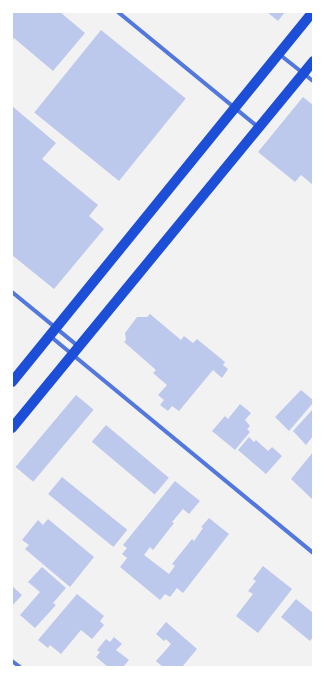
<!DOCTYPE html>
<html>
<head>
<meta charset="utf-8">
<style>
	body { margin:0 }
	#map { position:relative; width:325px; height:679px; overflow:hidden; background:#f2f2f2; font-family:"Exo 2",sans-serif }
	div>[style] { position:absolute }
	.building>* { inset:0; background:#bdc9ec; transform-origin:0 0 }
	.minor>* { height:4px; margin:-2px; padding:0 2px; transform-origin:2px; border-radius:2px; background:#5277de }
	.primary>* { height:10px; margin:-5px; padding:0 5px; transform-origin:5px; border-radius:5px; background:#1d4ed8 }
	span { translate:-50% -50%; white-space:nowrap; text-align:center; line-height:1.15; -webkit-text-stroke:3px #fff; paint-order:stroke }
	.frame { position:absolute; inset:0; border:13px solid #fff; pointer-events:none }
</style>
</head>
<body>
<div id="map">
	<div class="building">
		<i style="clip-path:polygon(12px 12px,60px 12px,85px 33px,53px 71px,14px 38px,12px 41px)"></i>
		<i style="clip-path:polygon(267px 12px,285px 12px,278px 21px)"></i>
		<i style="left:101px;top:30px;width:109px;height:106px;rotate:39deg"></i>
		<i style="clip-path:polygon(303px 97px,313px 105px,313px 185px,301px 175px,295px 182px,258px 152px)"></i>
		<i style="clip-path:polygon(12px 106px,56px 143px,42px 159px,98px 205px,89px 216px,104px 229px,54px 289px,12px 255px)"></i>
		<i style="clip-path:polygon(150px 314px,181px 340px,184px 336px,193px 343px,197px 339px,225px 362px,223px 365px,228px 369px,222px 378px,213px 370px,179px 411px,172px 406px,168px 411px,160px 405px,164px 400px,158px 395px,167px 385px,153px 373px,156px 370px,124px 342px,126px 340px,125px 333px,137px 317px,147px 317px)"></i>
		<i style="clip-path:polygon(301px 390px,313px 400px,313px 403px,289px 431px,275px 417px)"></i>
		<i style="left:76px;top:395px;width:23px;height:94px;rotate:40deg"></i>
		<i style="clip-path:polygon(240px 404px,251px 413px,245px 420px,250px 426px,247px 429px,250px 432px,235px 450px,212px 431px,225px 416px,228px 419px)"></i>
		<i style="clip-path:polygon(313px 409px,313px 436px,306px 445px,293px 431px)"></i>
		<i style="left:106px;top:425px;width:82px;height:22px;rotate:40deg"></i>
		<i style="clip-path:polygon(249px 437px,254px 442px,256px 440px,268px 451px,272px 447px,282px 456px,266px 474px,238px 450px)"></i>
		<i style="clip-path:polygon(313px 452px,313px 500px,291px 479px)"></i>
		<i style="left:62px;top:477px;width:84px;height:22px;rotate:39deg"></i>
		<i style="clip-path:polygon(175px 481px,200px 501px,189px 514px,183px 509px,172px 522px,174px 523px,153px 550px,150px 547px,144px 555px,169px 574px,175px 566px,172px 564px,192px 539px,194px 541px,203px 528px,201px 527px,209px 518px,229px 534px,183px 593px,177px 588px,170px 597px,165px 594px,160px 600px,120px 567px,127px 558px,122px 554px,127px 548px,123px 545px)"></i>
		<i style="clip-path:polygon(48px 519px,94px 557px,70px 587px,25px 549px,29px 545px,22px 540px,38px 520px,43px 525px)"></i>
		<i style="clip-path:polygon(263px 566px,292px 589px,258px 633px,236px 616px,253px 594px,248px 591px,256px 581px,253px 579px)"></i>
		<i style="clip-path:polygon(42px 567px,66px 588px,53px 603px,56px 605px,35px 628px,20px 615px,40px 592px,28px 582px)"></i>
		<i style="clip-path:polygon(12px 586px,22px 595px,12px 606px)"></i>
		<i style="clip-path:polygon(77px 594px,104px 616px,100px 621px,104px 625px,92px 639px,81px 630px,61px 654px,50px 645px,48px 648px,38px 640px)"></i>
		<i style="clip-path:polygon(296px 599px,313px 613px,313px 637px,310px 641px,281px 617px)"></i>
		<i style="clip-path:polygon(166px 622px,197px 649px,182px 667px,163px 667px,156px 661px,171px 644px,166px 639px,164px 641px,156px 634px)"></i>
		<i style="clip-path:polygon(114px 637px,122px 644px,116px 650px,129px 660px,123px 667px,108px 667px,96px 657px,100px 652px,97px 650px,106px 639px,110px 642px)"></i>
	</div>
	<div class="minor">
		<i style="left:118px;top:12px;width:181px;rotate:39.4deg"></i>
		<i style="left:279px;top:54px;width:43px;rotate:38.5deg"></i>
		<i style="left:12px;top:292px;width:85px;rotate:39.3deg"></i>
		<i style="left:50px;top:336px;width:341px;rotate:39.5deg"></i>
		<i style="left:12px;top:661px;width:10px;rotate:37deg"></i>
	</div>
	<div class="primary">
		<i style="left:12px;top:382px;width:477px;rotate:-50.9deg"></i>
		<i style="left:12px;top:428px;width:475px;rotate:-50.6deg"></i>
	</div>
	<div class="frame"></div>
</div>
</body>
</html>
